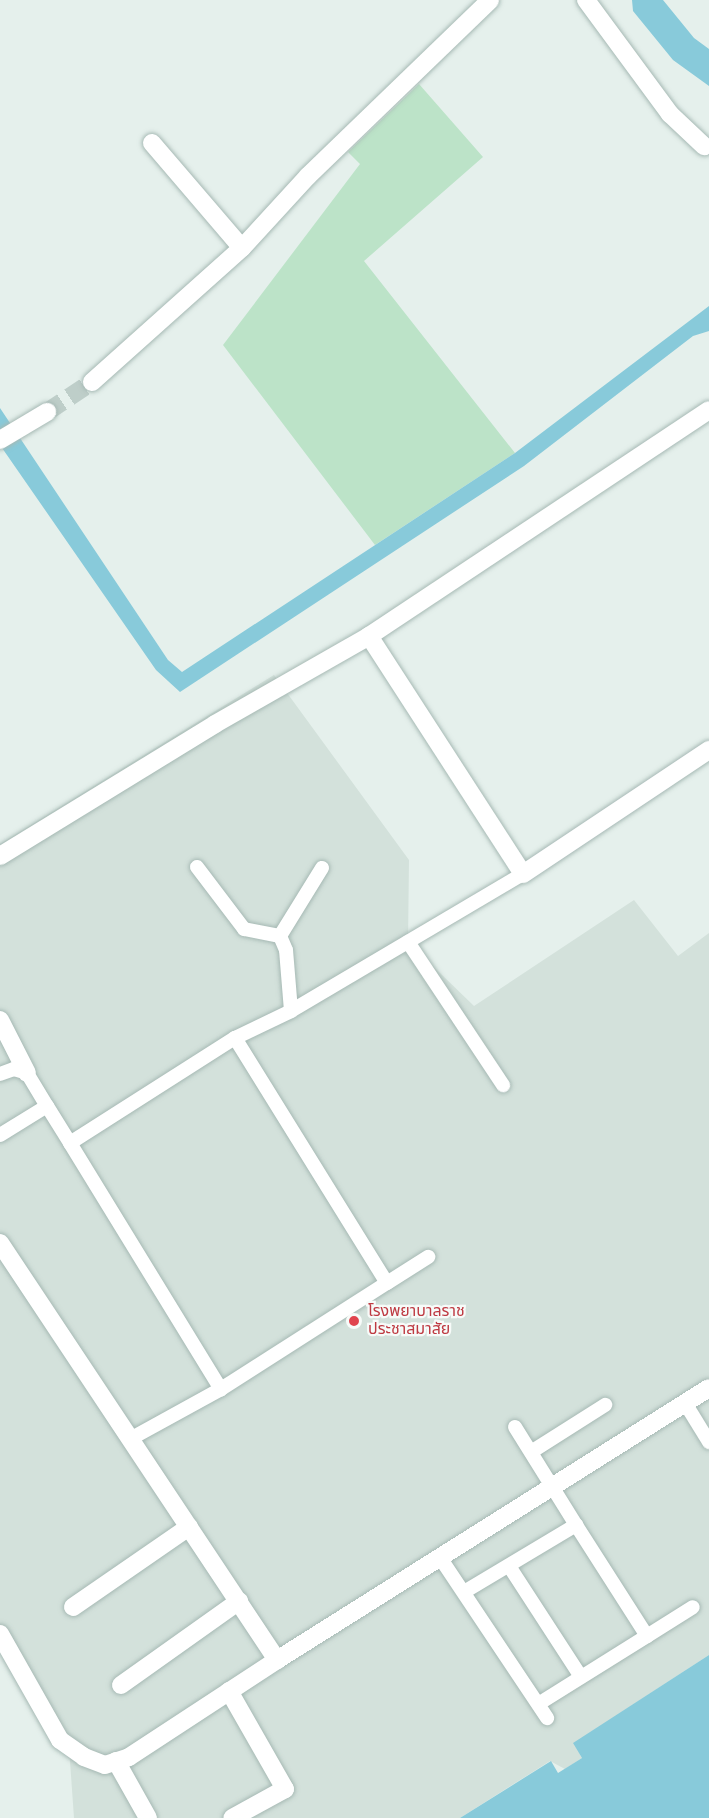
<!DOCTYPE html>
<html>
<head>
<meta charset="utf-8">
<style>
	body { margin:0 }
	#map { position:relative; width:709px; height:1818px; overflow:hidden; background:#e5f0ec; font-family:"Sofia Sans Condensed","Noto Sans Thai",sans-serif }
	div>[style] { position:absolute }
	.built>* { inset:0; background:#d3e1db }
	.green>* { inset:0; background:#bce3c8 }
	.water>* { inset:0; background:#88cada }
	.minor-tunnel>* { height:18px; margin-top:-9px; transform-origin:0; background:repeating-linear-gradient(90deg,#becec9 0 18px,transparent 0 27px) }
	.roads { filter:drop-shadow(0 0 2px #a6b9b4) drop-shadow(0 0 2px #a6b9b4) }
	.service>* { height:14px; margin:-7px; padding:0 7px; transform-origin:7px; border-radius:7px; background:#fff }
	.minor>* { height:18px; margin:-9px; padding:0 9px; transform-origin:9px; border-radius:9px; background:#fff }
	.dots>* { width:16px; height:16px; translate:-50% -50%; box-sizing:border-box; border:3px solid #f7fbf9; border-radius:50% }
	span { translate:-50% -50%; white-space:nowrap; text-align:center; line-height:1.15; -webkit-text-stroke:4.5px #f7fbf9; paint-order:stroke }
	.health-label { font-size:16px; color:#be3a42 }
	.left { translate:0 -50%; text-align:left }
</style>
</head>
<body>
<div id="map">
	<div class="built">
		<i style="clip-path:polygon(274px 675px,409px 860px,408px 942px,474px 1006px,634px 900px,678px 956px,709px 933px,709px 1655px,574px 1743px,582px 1758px,565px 1769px,550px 1761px,460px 1818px,74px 1818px,69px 1747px,0 1636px,0 844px)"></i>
	</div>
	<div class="green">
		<i style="clip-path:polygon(419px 84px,483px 157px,364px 261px,515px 453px,375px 545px,223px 345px,360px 164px,348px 152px)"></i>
	</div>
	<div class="water">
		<i style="clip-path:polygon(632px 0,663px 0,694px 38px,709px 49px,709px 86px,673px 60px,633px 11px)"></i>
		<i style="clip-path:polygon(709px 306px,709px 331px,693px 336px,524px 466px,180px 692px,156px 670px,0 445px,0 408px,168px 660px,182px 672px,515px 453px)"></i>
		<i style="clip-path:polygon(709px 1655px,709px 1818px,460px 1818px,551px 1761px,558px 1773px,582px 1758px,573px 1743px)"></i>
	</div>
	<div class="minor-tunnel">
		<i style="left:47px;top:412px;width:54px;rotate:-33.7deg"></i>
	</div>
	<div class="roads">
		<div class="service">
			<i style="left:197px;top:867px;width:78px;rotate:52.8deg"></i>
			<i style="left:244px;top:929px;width:37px;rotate:11deg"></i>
			<i style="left:280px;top:936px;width:15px;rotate:67deg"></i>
			<i style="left:286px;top:950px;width:61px;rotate:85.3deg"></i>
			<i style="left:280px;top:936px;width:80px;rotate:-58.3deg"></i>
			<i style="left:408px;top:942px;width:172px;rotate:56.4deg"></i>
			<i style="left:235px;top:1038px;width:288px;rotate:58.2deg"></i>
			<i style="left:387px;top:1283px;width:49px;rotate:-32.4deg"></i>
			<i style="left:0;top:1074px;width:15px;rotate:-20deg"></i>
			<i style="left:14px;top:1069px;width:14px;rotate:17deg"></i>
			<i style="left:27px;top:1073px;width:39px;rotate:59deg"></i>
			<i style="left:0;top:1135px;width:55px;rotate:-31.7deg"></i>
			<i style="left:47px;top:1106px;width:44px;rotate:58.1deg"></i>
			<i style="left:70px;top:1143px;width:196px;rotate:-32.5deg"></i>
			<i style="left:235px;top:1038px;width:62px;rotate:-25.7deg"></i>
			<i style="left:291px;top:1011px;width:269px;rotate:-30.6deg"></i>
			<i style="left:70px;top:1143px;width:289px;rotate:58.5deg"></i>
			<i style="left:221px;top:1389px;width:104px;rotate:151.2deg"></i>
			<i style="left:221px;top:1389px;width:197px;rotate:-32.6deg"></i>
			<i style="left:685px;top:1403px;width:46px;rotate:58.4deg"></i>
			<i style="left:515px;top:1427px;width:115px;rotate:58.1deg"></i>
			<i style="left:531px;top:1452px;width:88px;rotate:-32.4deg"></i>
			<i style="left:439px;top:1556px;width:195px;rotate:56.3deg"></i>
			<i style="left:509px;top:1566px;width:132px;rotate:57deg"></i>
			<i style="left:464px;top:1592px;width:131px;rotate:-30.9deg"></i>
			<i style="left:576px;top:1525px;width:132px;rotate:57.4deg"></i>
			<i style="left:647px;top:1636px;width:128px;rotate:148deg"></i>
			<i style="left:647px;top:1636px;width:54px;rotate:-32.2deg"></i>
		</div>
		<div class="minor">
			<i style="left:586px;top:0;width:142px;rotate:53.6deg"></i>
			<i style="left:670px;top:114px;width:47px;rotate:43.3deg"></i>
			<i style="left:152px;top:143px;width:138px;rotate:49.4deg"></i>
			<i style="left:92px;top:382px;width:201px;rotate:-41.8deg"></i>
			<i style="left:242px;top:248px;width:98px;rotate:-47.5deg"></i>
			<i style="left:308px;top:176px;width:253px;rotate:-44deg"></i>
			<i style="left:0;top:440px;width:55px;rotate:-30.8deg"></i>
			<i style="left:369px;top:636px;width:283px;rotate:57.1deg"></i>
			<i style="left:523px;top:874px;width:224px;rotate:-33.7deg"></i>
			<i style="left:0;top:856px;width:252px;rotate:-31.5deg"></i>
			<i style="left:215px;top:724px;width:177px;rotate:-29.7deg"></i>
			<i style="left:369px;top:636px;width:408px;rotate:-33.6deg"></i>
			<i style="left:0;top:1020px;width:59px;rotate:63deg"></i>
			<i style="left:0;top:1243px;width:501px;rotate:56.41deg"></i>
			<i style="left:277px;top:1660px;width:510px;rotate:-32.2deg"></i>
			<i style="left:73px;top:1607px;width:141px;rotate:-34.6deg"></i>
			<i style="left:0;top:1634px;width:122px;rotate:60.5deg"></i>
			<i style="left:60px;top:1740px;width:29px;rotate:35deg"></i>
			<i style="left:84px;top:1757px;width:22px;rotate:21deg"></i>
			<i style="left:105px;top:1765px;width:25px;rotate:-18deg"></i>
			<i style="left:129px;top:1757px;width:177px;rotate:-33.2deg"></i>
			<i style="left:121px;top:1685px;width:145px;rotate:-35.4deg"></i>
			<i style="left:229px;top:1691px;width:113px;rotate:60.3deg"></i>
			<i style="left:285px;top:1789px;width:60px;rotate:151.3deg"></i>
			<i style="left:116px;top:1761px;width:65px;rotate:60.7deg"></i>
		</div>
	</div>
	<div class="dots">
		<i style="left:354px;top:1321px;background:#e0444e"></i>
	</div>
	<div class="health-label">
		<span class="left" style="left:368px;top:1321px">โรงพยาบาลราช<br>ประชาสมาสัย</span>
	</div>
</div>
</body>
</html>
